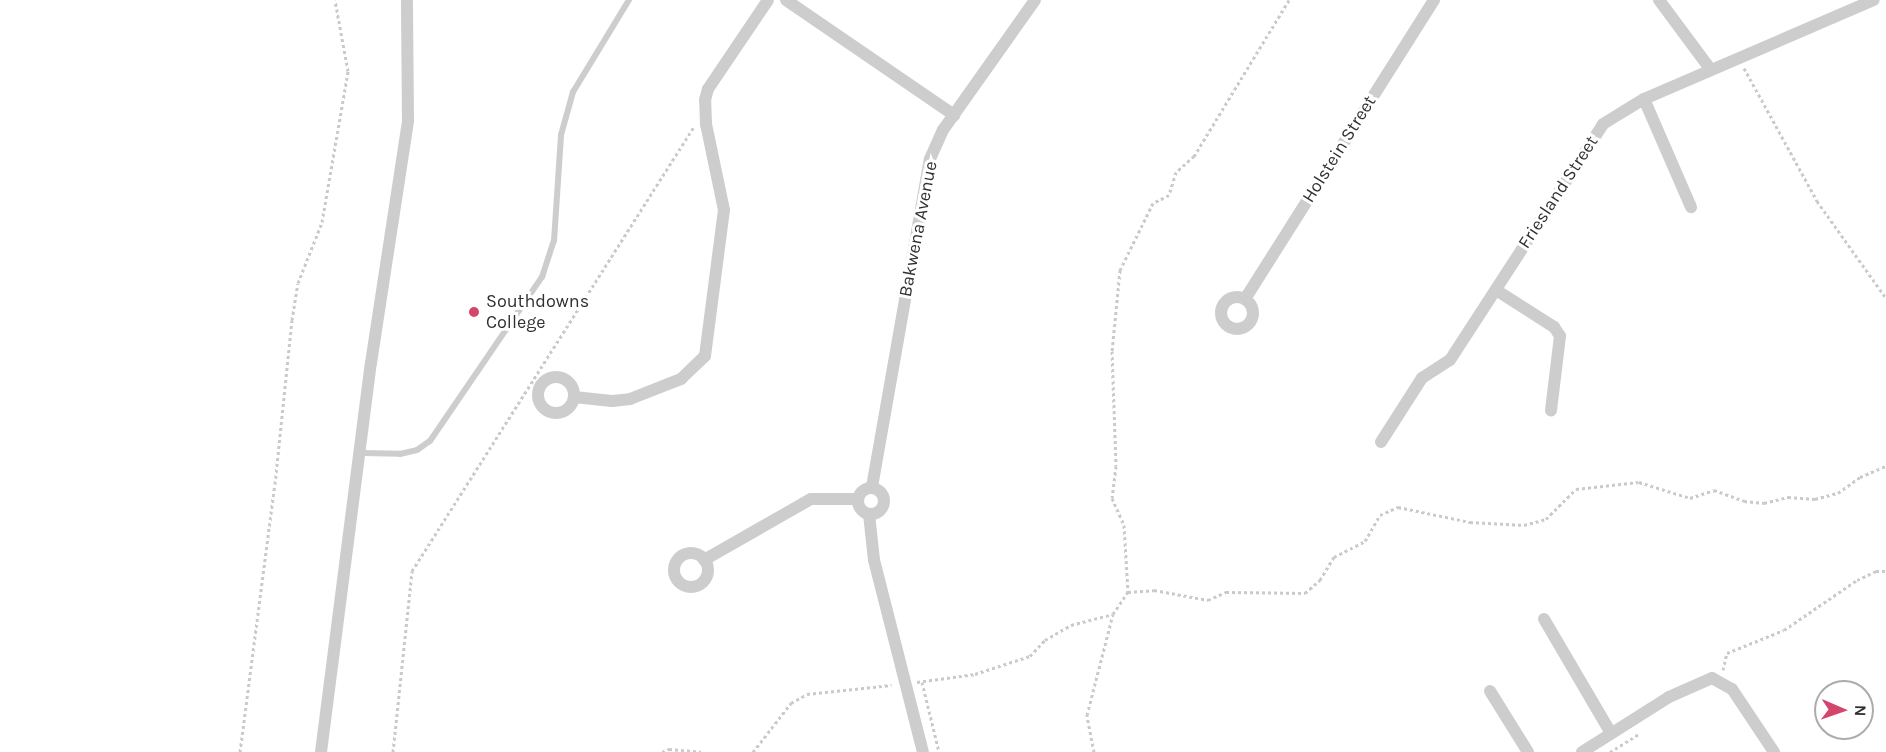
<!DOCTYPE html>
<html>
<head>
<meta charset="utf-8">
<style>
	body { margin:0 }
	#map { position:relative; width:1886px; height:752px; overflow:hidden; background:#fff; font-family:Karla,sans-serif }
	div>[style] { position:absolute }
	.path>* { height:3px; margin-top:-1.5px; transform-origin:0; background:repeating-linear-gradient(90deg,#cacaca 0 3px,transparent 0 6px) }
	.service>* { height:6px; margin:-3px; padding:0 3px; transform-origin:3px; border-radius:3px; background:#cdcdcd }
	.minor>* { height:12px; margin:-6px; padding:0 6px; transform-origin:6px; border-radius:6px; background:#cdcdcd }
	.minor>.ring { margin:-6px; padding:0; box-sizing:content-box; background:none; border:12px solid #cdcdcd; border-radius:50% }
	.dots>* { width:16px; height:16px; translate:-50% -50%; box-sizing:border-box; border:3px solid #fff; border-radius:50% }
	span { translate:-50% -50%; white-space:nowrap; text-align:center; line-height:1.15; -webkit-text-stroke:6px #fff; paint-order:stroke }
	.street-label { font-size:18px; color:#303030 }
	.poi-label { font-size:18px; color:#303030 }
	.left { translate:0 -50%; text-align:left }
	.north { position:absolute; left:1814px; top:680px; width:60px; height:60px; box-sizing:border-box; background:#fff; border:2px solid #acacac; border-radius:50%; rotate:92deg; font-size:16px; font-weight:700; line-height:24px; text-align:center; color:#303030 }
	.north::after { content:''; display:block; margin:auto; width:21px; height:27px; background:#d4456b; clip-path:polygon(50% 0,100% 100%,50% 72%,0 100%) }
</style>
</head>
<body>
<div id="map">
	<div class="path">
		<i style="left:1289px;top:0;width:183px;rotate:121.3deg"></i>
		<i style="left:1194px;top:156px;width:24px;rotate:138deg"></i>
		<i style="left:1176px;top:172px;width:24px;rotate:107deg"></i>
		<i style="left:1169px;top:195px;width:18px;rotate:153deg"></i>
		<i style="left:1153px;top:203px;width:75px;rotate:116.2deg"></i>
		<i style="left:1120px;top:270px;width:81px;rotate:95.6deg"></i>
		<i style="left:1112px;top:351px;width:115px;rotate:88deg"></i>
		<i style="left:1116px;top:466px;width:32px;rotate:97deg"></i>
		<i style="left:1112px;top:498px;width:30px;rotate:66deg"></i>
		<i style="left:1124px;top:525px;width:67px;rotate:86.6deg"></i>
		<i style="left:1128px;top:592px;width:26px;rotate:-4deg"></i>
		<i style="left:1154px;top:590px;width:55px;rotate:10.5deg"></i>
		<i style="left:1208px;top:600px;width:20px;rotate:-24deg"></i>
		<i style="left:1226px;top:592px;width:79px;rotate:0.7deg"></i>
		<i style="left:1305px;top:593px;width:20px;rotate:-41deg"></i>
		<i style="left:1320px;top:580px;width:27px;rotate:-59deg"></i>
		<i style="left:1334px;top:557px;width:35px;rotate:-27deg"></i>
		<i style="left:1365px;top:541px;width:30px;rotate:-60deg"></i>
		<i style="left:1380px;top:515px;width:20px;rotate:-24deg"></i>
		<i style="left:1398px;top:507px;width:74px;rotate:11.8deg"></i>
		<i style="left:1470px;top:522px;width:54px;rotate:3.2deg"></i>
		<i style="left:1524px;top:525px;width:23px;rotate:-15deg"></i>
		<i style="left:1546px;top:519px;width:42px;rotate:-45deg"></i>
		<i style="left:1576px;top:489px;width:63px;rotate:-6.3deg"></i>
		<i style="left:1639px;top:482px;width:53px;rotate:17.4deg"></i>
		<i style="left:1690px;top:498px;width:25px;rotate:-18deg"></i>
		<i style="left:1714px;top:490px;width:32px;rotate:20deg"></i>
		<i style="left:1744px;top:501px;width:20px;rotate:6deg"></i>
		<i style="left:1764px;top:503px;width:25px;rotate:-14deg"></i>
		<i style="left:1788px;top:497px;width:27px;rotate:4deg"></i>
		<i style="left:1815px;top:499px;width:24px;rotate:-15deg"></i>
		<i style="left:1838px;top:493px;width:27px;rotate:-36deg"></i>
		<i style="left:1860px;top:477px;width:28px;rotate:-23deg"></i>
		<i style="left:1744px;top:68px;width:152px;rotate:61.2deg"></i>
		<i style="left:1817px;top:201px;width:119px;rotate:54.6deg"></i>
		<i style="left:1723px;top:670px;width:17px;rotate:-77deg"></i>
		<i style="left:1727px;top:653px;width:61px;rotate:-22deg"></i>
		<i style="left:1784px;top:630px;width:88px;rotate:-34.4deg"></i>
		<i style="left:1857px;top:580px;width:21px;rotate:-25deg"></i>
		<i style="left:1876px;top:571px;width:10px"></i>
		<i style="left:917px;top:682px;width:59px;rotate:-7.9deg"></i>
		<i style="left:975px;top:674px;width:58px;rotate:-18.1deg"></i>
		<i style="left:1030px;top:656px;width:22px;rotate:-47deg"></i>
		<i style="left:1045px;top:640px;width:30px;rotate:-30deg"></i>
		<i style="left:1071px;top:625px;width:43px;rotate:-14.7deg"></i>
		<i style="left:1113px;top:614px;width:27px;rotate:-56deg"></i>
		<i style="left:922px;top:682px;width:72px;rotate:76.3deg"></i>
		<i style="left:240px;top:752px;width:270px;rotate:-82.6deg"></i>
		<i style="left:275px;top:484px;width:165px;rotate:-84.1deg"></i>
		<i style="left:292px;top:320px;width:37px;rotate:-81deg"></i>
		<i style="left:298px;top:283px;width:66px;rotate:-68.5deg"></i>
		<i style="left:322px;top:222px;width:153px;rotate:-80.2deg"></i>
		<i style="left:348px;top:71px;width:72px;rotate:-100.4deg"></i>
		<i style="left:393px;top:752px;width:182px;rotate:-84deg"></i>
		<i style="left:412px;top:571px;width:525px;rotate:-57.61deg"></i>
		<i style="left:662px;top:752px;width:8px;rotate:-23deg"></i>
		<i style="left:669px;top:749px;width:32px;rotate:5deg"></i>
		<i style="left:753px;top:752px;width:62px;rotate:-52.2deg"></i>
		<i style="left:791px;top:703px;width:18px;rotate:-29deg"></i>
		<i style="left:807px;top:694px;width:85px;rotate:-6deg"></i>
		<i style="left:1094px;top:752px;width:38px;rotate:-101deg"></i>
		<i style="left:1087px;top:715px;width:104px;rotate:-75.6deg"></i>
		<i style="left:1610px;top:752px;width:34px;rotate:-32deg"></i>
	</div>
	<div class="service">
		<i style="left:361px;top:453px;width:39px;rotate:1deg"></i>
		<i style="left:400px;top:454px;width:17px;rotate:-13deg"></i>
		<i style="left:417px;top:450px;width:16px;rotate:-35deg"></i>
		<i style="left:430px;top:441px;width:199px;rotate:-55.7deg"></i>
		<i style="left:542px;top:277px;width:38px;rotate:-72deg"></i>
		<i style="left:554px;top:241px;width:106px;rotate:-86.2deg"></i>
		<i style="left:561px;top:135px;width:45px;rotate:-74.4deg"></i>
		<i style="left:573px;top:92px;width:108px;rotate:-58.7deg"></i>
	</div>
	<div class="minor">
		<i style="left:786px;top:0;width:204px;rotate:34.4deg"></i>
		<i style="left:1659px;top:0;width:87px;rotate:53.4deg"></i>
		<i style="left:1644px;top:99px;width:118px;rotate:66.5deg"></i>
		<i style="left:1496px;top:290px;width:69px;rotate:32.5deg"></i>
		<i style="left:1554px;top:327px;width:11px;rotate:56deg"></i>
		<i style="left:1560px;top:336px;width:75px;rotate:96.9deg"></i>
		<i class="ring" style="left:1221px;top:297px;width:20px;height:20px"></i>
		<i style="left:1245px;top:299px;width:354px;rotate:-57.7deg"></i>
		<i class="ring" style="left:538px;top:377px;width:24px;height:24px"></i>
		<i style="left:574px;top:397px;width:38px;rotate:6deg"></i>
		<i style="left:612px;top:401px;width:18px;rotate:-6deg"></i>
		<i style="left:630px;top:399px;width:55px;rotate:-21.4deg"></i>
		<i style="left:681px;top:379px;width:33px;rotate:-44deg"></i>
		<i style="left:705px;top:356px;width:147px;rotate:-82.6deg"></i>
		<i style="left:724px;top:210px;width:88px;rotate:-101.8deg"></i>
		<i style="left:706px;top:124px;width:24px;rotate:-92deg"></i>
		<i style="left:705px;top:100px;width:11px;rotate:-75deg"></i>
		<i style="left:708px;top:89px;width:107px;rotate:-56deg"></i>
		<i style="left:1381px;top:442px;width:76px;rotate:-57.4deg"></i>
		<i style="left:1422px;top:378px;width:33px;rotate:-33deg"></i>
		<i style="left:1450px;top:360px;width:281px;rotate:-57deg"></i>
		<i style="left:1603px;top:124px;width:48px;rotate:-31.4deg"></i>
		<i style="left:1644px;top:99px;width:250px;rotate:-23.3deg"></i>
		<i style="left:872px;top:487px;width:333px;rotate:-80deg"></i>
		<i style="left:930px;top:159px;width:32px;rotate:-66deg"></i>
		<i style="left:943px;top:130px;width:159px;rotate:-54.7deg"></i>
		<i class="ring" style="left:858px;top:488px;width:14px;height:14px"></i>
		<i style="left:869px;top:514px;width:46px;rotate:83.8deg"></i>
		<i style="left:874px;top:560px;width:198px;rotate:75.7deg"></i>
		<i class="ring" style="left:674px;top:553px;width:22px;height:22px"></i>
		<i style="left:704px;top:560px;width:123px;rotate:-29.7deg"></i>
		<i style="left:811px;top:499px;width:46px"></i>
		<i style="left:1544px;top:619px;width:132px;rotate:59.6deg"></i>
		<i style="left:1490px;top:691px;width:72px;rotate:58.1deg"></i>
		<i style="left:321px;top:752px;width:392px;rotate:-82.7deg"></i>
		<i style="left:371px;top:363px;width:245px;rotate:-81.3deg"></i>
		<i style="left:408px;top:121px;width:121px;rotate:-90.5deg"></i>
		<i style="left:1582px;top:752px;width:103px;rotate:-32.3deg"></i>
		<i style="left:1669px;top:697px;width:47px;rotate:-23.8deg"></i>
		<i style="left:1712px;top:678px;width:23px;rotate:29deg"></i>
		<i style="left:1732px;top:689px;width:76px;rotate:56.3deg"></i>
	</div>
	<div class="dots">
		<i style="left:474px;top:312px;background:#d4456b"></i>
	</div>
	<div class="street-label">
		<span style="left:1339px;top:149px;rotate:-58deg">Holstein Street</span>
		<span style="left:1558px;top:192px;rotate:-57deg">Friesland Street</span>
		<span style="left:918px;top:229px;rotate:-79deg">Bakwena Avenue</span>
	</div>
	<div class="poi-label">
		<span class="left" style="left:486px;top:312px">Southdowns<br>College</span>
	</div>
	<div class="north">N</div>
</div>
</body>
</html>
